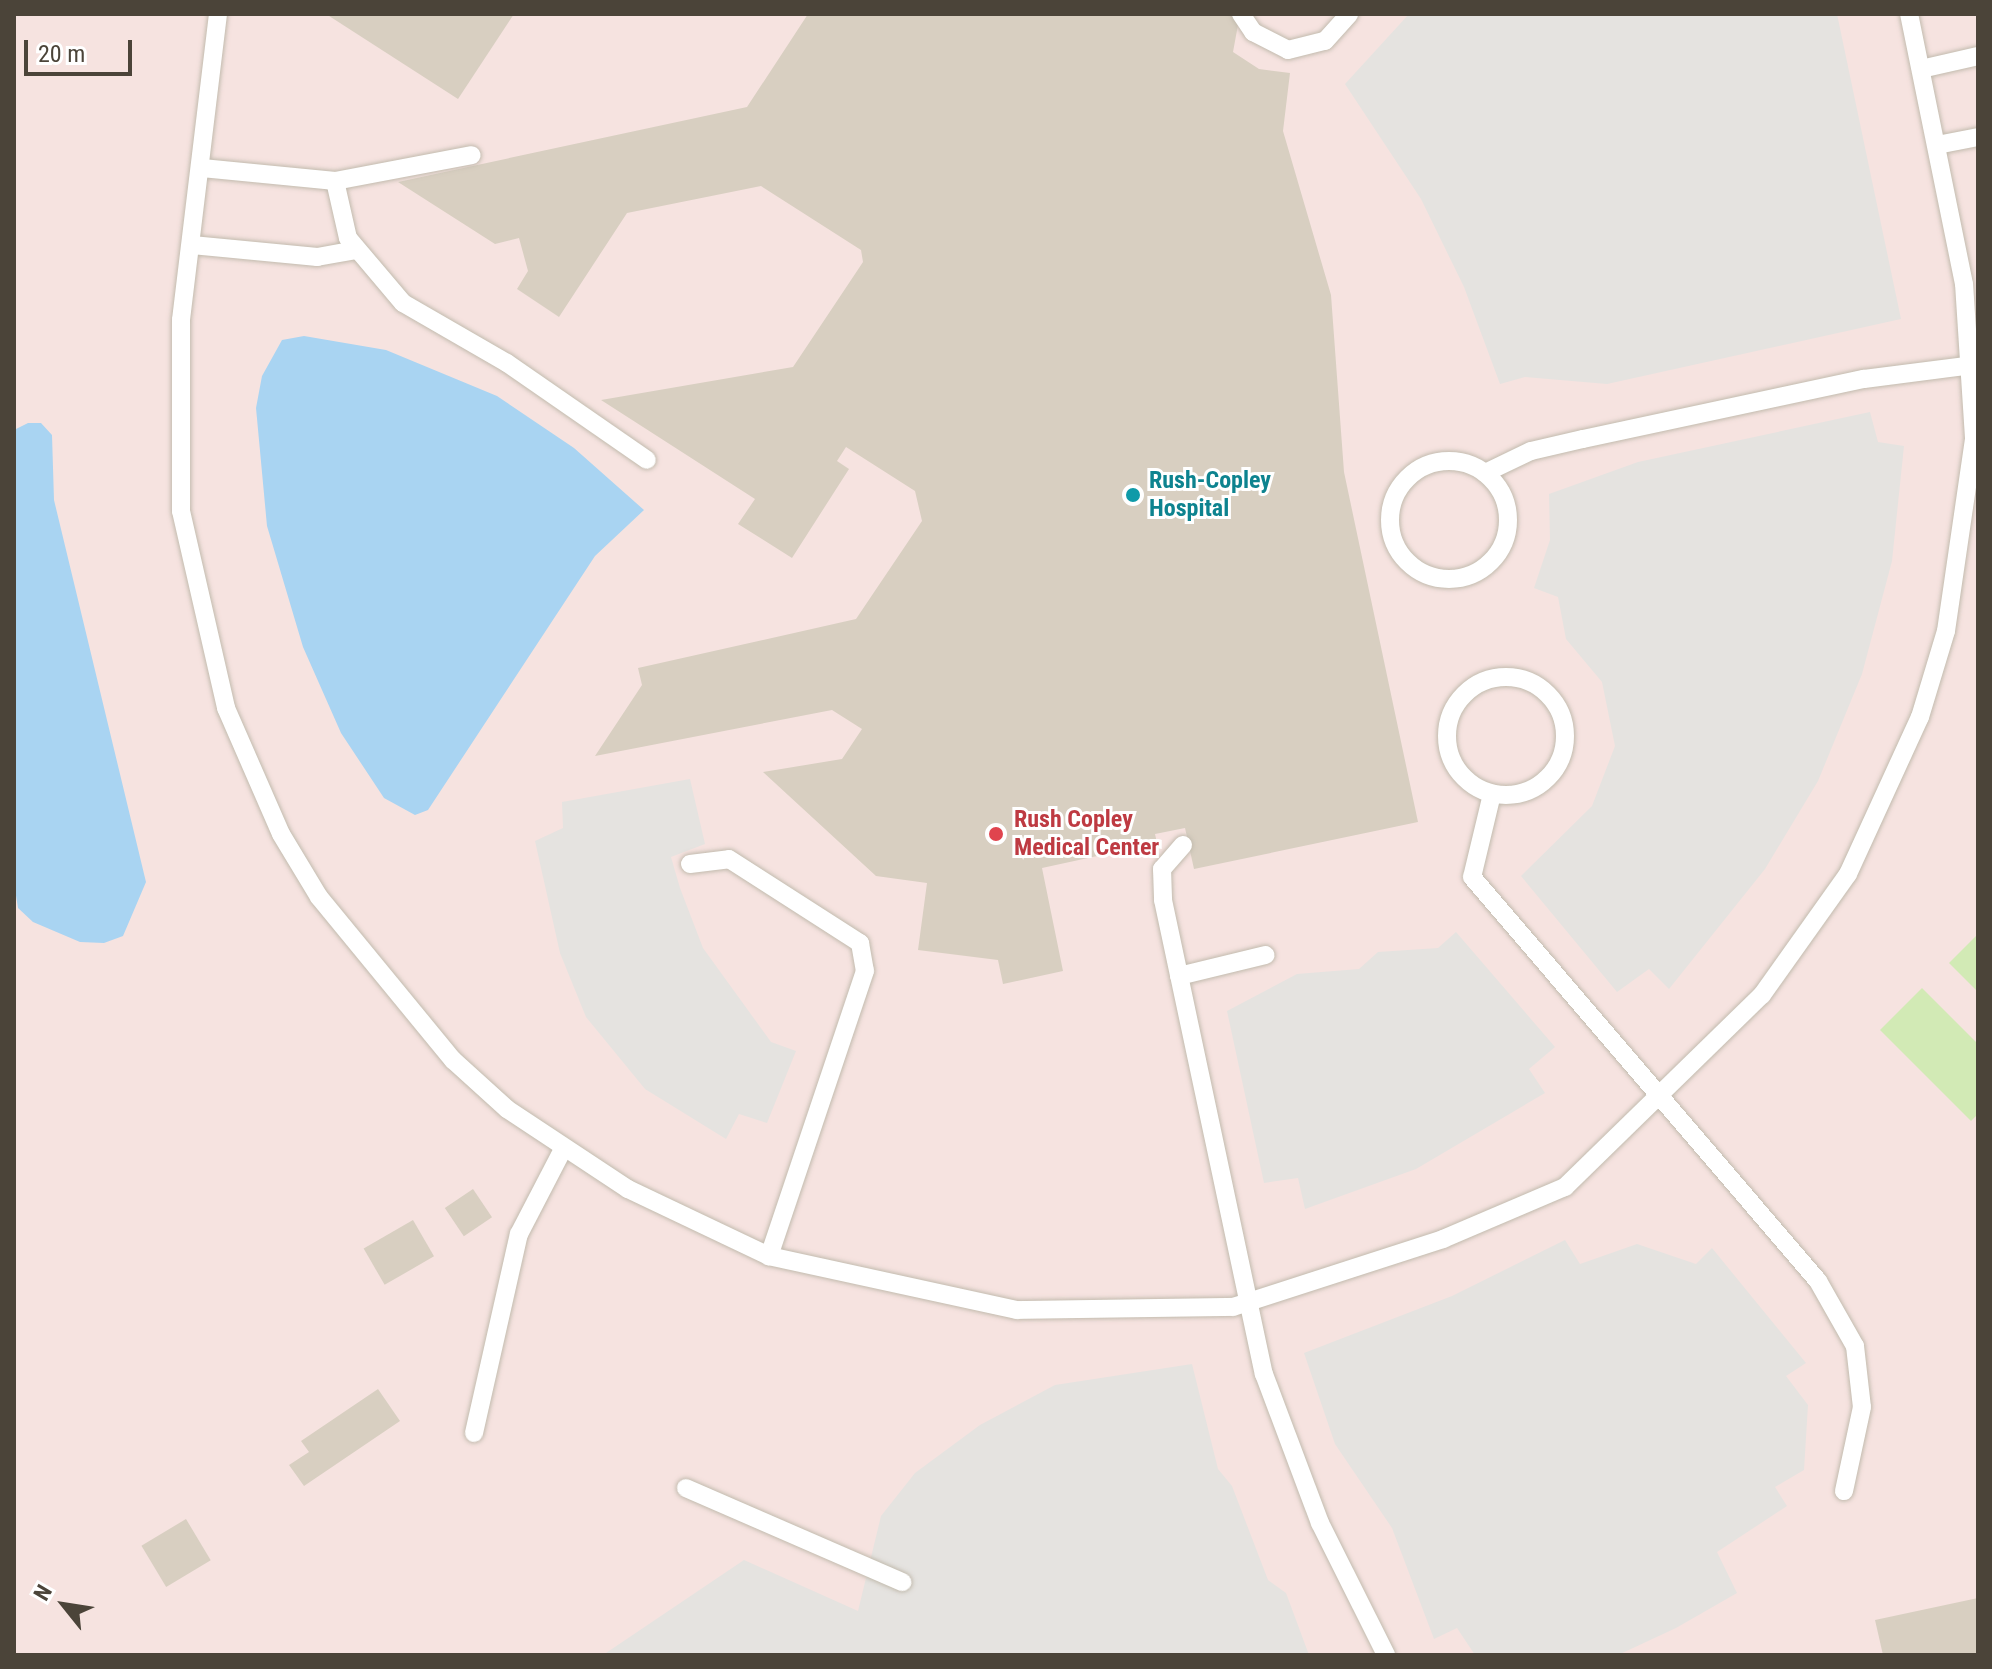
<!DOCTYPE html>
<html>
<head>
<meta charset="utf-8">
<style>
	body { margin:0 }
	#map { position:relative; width:1992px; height:1669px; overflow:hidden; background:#f6f3ec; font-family:"Roboto Condensed",sans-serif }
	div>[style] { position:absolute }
	.medical>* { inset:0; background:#f6e3e0; transform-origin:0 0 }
	.green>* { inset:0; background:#d2eab5 }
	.parking>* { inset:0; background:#e5e3e0 }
	.water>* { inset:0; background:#a9d4f2 }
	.building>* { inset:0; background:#d8cfc1; transform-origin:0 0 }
	.roads { filter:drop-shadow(0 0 2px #c2bbae) drop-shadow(0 0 2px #c2bbae) }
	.service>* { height:18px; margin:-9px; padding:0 9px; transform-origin:9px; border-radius:9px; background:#fff }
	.service>.ring { margin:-9px; padding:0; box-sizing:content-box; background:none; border:18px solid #fff; border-radius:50% }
	.dots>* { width:22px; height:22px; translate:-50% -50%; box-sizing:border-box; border:4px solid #fff; border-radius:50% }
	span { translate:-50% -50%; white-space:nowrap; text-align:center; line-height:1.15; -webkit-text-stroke:6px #fff; paint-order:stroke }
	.culture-label { font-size:24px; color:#0d838f; font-weight:700 }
	.left { translate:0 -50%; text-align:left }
	.health-label { font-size:24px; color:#be3a42; font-weight:700 }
	.frame { position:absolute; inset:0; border:16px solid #4b4439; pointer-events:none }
	.north { position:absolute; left:24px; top:1565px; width:80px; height:80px; -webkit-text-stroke:6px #fff; paint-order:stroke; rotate:300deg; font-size:22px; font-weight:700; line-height:32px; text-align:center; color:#4b4439 }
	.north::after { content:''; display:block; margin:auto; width:28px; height:36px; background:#4b4439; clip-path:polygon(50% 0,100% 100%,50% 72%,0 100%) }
	.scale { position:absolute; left:24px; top:40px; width:108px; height:36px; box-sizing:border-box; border:4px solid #4b4439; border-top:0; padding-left:10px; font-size:24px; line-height:28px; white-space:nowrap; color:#4b4439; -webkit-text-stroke:6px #fff; paint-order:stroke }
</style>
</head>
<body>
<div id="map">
	<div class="medical">
		<i style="left:14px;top:14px;width:1964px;height:1641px"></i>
	</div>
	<div class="green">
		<i style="clip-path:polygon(1978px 934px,1978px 992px,1949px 963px)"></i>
		<i style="clip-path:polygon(1922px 988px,1978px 1044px,1978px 1114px,1971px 1121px,1880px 1030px)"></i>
	</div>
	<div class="parking">
		<i style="clip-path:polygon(1409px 14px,1837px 14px,1901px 319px,1607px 384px,1525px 377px,1500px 384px,1464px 287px,1421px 199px,1345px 84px)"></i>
		<i style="clip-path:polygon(1870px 412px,1878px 442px,1904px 446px,1892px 561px,1862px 674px,1818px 781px,1765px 869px,1669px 989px,1649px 969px,1617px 992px,1521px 876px,1592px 806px,1615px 746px,1602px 682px,1566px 639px,1558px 597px,1534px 588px,1550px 540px,1549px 494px,1638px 462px)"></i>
		<i style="clip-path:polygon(690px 779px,705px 844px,671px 857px,680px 888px,703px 948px,771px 1042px,796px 1051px,767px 1123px,739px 1114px,726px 1139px,645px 1089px,586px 1017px,560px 953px,535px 841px,563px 828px,562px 802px)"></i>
		<i style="clip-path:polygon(1456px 932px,1555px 1047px,1529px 1069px,1545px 1093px,1416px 1169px,1305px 1209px,1298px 1178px,1264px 1183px,1227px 1011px,1297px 974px,1359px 969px,1378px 952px,1438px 948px)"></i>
		<i style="clip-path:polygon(1565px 1240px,1580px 1264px,1637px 1244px,1696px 1264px,1712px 1248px,1806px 1363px,1786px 1376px,1808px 1405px,1804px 1470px,1775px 1487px,1787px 1506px,1717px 1552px,1737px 1593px,1676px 1628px,1618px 1655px,1475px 1655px,1457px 1628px,1434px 1639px,1392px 1528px,1335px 1444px,1304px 1353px,1452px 1296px)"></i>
		<i style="clip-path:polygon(1192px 1364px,1218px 1469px,1232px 1486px,1268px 1580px,1286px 1593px,1309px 1655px,603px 1655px,744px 1560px,858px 1611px,881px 1516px,915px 1473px,980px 1425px,1055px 1385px)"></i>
	</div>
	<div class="water">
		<i style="clip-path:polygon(304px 336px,386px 350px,497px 396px,574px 448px,644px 510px,595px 556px,428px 810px,415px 815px,384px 798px,341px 733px,303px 647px,267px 526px,256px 408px,262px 376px,282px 340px)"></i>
		<i style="clip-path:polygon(28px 423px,41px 423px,52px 435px,54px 500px,146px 882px,123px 936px,104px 943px,80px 942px,33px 922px,18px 908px,14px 883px,14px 430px)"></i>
	</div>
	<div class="building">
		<i style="clip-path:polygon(326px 14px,514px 14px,458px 99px)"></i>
		<i style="clip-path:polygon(808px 14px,1240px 14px,1233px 52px,1259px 69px,1290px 73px,1283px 131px,1331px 295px,1344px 472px,1418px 822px,1194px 869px,1185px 828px,1155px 834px,1157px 843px,1042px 868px,1063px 971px,1003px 984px,998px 960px,918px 950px,927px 883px,876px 876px,763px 772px,842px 759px,862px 729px,832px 710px,595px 756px,642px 685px,638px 668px,856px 619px,922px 521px,915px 491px,846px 447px,837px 461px,849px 469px,792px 558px,738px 524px,755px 499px,601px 400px,793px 367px,863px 262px,861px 250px,761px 186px,627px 213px,559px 317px,517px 289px,528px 271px,519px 238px,495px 244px,398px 182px,747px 107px)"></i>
		<i style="left:473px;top:1189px;width:34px;height:34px;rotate:56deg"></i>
		<i style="left:413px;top:1220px;width:42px;height:57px;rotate:60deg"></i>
		<i style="clip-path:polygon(378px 1389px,400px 1421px,304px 1486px,289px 1465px,309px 1452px,301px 1441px)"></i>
		<i style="left:186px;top:1519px;width:48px;height:52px;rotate:59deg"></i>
		<i style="clip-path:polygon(1978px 1598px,1978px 1655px,1883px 1655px,1875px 1620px)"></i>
	</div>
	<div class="roads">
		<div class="service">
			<i style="left:218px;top:14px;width:308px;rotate:96.9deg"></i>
			<i style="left:181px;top:320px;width:191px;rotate:90deg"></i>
			<i style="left:181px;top:511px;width:202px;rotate:77.1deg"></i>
			<i style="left:226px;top:708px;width:137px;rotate:66.4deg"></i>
			<i style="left:281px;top:834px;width:74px;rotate:58.9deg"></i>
			<i style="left:319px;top:897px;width:211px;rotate:50.6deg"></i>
			<i style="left:453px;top:1060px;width:73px;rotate:42.2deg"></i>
			<i style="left:507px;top:1109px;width:145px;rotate:33.5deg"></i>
			<i style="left:628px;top:1189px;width:156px;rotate:25.4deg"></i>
			<i style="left:769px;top:1256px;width:254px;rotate:12.3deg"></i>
			<i style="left:1017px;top:1310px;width:216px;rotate:-0.8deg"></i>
			<i style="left:1233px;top:1307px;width:221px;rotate:-17.9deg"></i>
			<i style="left:1443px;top:1239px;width:133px;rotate:-23.1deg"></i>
			<i style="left:1565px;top:1187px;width:275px;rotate:-44.3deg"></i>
			<i style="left:1762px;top:995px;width:148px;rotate:-54.6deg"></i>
			<i style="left:1848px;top:874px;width:173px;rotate:-65.4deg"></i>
			<i style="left:1920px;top:717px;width:90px;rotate:-73.2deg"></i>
			<i style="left:1946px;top:631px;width:195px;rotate:-81.7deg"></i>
			<i style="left:1974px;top:438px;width:154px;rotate:-93.7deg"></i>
			<i style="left:1964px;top:284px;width:276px;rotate:-101.5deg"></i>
			<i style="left:1241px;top:14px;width:22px;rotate:56deg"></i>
			<i style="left:1253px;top:32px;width:39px;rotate:27deg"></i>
			<i style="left:1288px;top:50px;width:38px;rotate:-14deg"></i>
			<i style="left:1325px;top:41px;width:36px;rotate:-48deg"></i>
			<i style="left:1921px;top:69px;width:58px;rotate:-12.8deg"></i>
			<i style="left:1937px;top:145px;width:42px;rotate:-11deg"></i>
			<i style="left:202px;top:168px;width:134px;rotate:5.6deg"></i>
			<i style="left:335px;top:181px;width:58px;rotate:77.2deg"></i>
			<i style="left:348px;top:238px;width:85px;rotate:49.8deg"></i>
			<i style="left:403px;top:303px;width:120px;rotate:30deg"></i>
			<i style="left:507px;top:363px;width:170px;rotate:34.7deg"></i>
			<i style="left:335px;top:181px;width:139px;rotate:-10.7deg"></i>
			<i style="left:192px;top:245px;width:126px;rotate:5.5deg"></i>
			<i style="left:317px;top:257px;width:39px;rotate:-10deg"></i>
			<i class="ring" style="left:1390px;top:461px;width:100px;height:100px"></i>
			<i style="left:1485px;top:473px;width:51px;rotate:-25.6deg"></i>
			<i style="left:1531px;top:451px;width:53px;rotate:-13deg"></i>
			<i style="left:1583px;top:439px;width:287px;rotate:-12.1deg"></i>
			<i style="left:1864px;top:379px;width:111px;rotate:-7.3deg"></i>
			<i class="ring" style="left:1447px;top:677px;width:100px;height:100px"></i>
			<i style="left:1492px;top:794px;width:85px;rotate:103.5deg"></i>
			<i style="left:1472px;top:877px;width:532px;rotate:49.42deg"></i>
			<i style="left:1818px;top:1281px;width:75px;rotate:60.4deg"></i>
			<i style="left:1855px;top:1346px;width:61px;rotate:83.5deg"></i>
			<i style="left:1862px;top:1407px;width:86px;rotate:102.1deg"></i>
			<i style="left:1183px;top:845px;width:32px;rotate:131deg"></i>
			<i style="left:1162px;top:869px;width:31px;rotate:88deg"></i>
			<i style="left:1163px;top:900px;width:485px;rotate:78deg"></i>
			<i style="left:1264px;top:1374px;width:159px;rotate:69.4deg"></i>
			<i style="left:1320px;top:1523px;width:148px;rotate:63.4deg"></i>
			<i style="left:690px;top:864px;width:39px;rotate:-7deg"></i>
			<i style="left:729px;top:859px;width:156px;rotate:32.7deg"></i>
			<i style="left:860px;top:943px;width:28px;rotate:80deg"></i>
			<i style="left:865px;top:971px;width:301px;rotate:108.6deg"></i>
			<i style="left:1179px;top:976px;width:89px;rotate:-13.6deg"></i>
			<i style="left:474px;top:1433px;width:204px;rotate:-77.3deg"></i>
			<i style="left:519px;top:1234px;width:96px;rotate:-62.6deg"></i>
			<i style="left:686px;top:1488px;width:236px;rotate:23.5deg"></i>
		</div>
	</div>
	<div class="dots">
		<i style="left:1133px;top:495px;background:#0f9aa8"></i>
		<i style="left:996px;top:834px;background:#e0444e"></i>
	</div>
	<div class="culture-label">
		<span class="left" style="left:1149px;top:495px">Rush-Copley<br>Hospital</span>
	</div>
	<div class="health-label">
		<span class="left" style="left:1014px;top:834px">Rush Copley<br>Medical Center</span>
	</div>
	<div class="frame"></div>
	<div class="north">N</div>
	<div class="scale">20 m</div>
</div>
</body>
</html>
